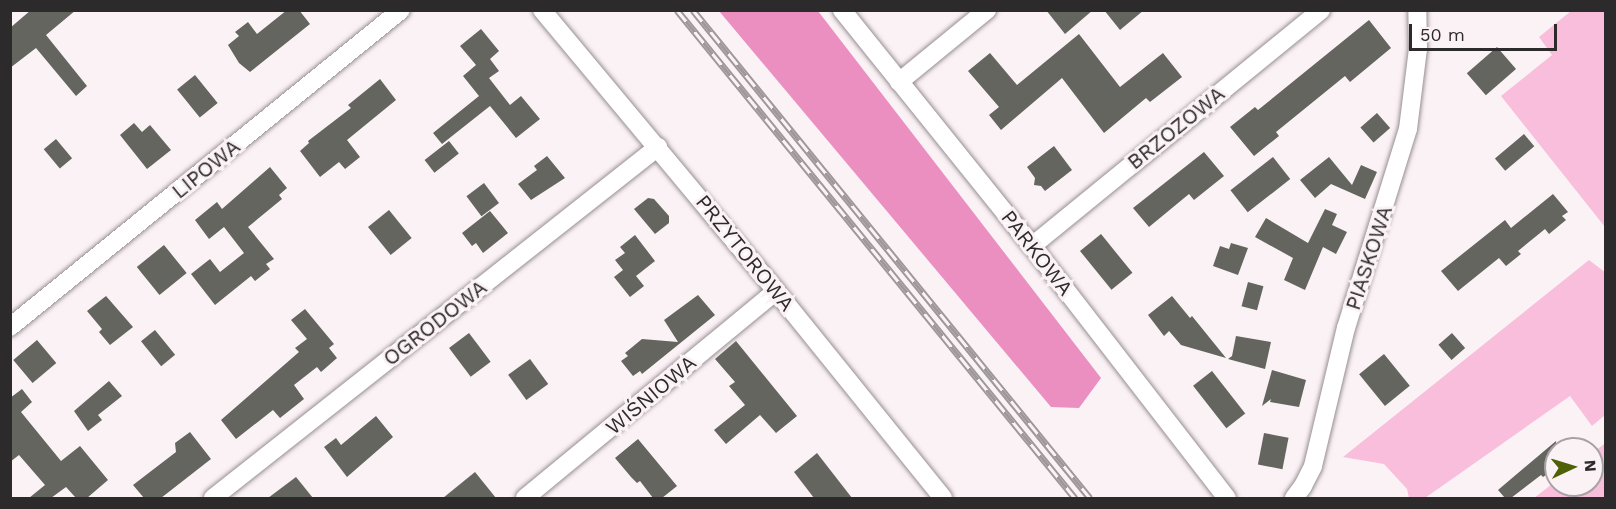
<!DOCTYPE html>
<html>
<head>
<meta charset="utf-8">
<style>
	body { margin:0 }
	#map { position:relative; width:1616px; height:509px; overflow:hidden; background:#fbf2f6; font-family:"Work Sans",sans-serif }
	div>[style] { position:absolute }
	.green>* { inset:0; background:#f8bedc }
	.forest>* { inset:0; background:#eb8fc1 }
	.building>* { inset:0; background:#63655e; transform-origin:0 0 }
	.roads { filter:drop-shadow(0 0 2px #978e92) drop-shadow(0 0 2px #978e92) }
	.minor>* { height:18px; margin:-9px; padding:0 9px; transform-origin:9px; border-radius:9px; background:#fff }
	.rail>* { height:7px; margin-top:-3.5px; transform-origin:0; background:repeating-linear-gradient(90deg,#fbf2f6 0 14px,#9e989a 0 28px); box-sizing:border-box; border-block:2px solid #9e989a }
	span { translate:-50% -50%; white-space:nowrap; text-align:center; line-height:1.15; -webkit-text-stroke:6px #fbf2f6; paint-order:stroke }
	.street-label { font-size:21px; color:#2d2a2b }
	.frame { position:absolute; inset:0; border:12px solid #2d2a2b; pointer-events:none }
	.north { position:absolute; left:1544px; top:437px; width:60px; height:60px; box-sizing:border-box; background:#fbf2f6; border:2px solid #a9a2a5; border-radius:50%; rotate:86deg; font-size:16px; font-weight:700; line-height:24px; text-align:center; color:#2d2a2b }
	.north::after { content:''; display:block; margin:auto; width:21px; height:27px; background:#4f6107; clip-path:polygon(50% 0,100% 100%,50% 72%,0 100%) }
	.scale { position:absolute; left:1409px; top:24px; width:148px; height:27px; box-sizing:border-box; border:3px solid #2d2a2b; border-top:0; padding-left:8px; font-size:18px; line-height:21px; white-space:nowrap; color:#2d2a2b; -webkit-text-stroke:4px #fbf2f6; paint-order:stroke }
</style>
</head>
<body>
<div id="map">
	<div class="green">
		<i style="clip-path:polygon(1571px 11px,1605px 11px,1605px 227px,1501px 96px,1552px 55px,1539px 37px)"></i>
		<i style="clip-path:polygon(1589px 260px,1606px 273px,1605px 415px,1592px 426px,1570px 396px,1425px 498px,1409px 498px,1407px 489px,1384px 464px,1343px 457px)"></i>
		<i style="clip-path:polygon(1605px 443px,1605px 498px,1534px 498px,1556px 481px,1556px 485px,1592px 485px,1592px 454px)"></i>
	</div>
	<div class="forest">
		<i style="clip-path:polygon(719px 11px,818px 11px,1101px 378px,1079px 408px,1051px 407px)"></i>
	</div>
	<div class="building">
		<i style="clip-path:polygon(31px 10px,76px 10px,46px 35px,87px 86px,76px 96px,36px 48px,10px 68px,10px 28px)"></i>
		<i style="clip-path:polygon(287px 10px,299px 10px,310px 24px,250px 72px,239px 63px,228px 45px,239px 36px,235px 32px,248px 22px,257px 34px)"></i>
		<i style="clip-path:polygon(1046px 10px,1093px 10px,1065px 34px)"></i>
		<i style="clip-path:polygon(1104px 10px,1144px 10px,1120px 30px)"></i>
		<i style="clip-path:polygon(1369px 20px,1391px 48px,1350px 82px,1345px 76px,1276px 132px,1279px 136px,1254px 156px,1230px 127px,1255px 107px,1258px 110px)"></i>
		<i style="clip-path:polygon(481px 29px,499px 51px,490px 59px,499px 71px,489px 78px,510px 105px,521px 96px,540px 119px,516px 138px,490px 106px,442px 144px,433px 133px,479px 96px,463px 76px,476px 65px,460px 46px)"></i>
		<i style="clip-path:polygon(1079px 34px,1120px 87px,1163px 53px,1182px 77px,1150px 102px,1146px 98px,1104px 133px,1062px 78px,1001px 130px,989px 115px,999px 107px,968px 71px,990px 53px,1017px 85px)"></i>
		<i style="left:1497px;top:47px;width:29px;height:40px;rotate:49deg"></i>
		<i style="left:195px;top:75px;width:36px;height:23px;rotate:51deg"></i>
		<i style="clip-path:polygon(380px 79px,396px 100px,347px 140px,360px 157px,345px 169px,339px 162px,320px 177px,300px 151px,309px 143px,308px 141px,351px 108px,348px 105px)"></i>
		<i style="left:1377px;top:113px;width:20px;height:22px;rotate:49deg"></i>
		<i style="clip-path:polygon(134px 123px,142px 132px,150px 125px,171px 150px,147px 169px,120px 135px)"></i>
		<i style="left:1524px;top:134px;width:16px;height:38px;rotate:50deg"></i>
		<i style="left:56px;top:139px;width:25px;height:16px;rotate:50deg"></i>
		<i style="left:449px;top:141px;width:16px;height:31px;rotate:52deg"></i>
		<i style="clip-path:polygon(1054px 146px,1072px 170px,1045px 191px,1041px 186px,1034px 185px,1035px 178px,1027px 167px)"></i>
		<i style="clip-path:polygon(1204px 152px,1224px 176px,1194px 200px,1189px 194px,1149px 227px,1133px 208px)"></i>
		<i style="clip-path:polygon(547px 156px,565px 178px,531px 200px,518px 184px,537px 170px,534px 166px)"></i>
		<i style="left:1273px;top:157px;width:28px;height:54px;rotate:52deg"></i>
		<i style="clip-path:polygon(1329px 157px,1352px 185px,1361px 165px,1377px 172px,1365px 199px,1331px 184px,1315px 198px,1300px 180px)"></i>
		<i style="clip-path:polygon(270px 167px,287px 188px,279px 195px,282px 199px,248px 227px,274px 259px,266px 264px,270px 269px,255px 281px,251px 276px,215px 305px,191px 274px,210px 259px,220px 272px,244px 253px,224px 227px,209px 239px,195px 220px,217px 202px,222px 209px)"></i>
		<i style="left:484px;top:183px;width:25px;height:22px;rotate:53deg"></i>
		<i style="clip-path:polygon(1553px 194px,1568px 212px,1562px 216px,1566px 220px,1549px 234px,1545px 229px,1518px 251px,1521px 254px,1506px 266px,1499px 258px,1458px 291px,1441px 271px,1505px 220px,1511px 228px)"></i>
		<i style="clip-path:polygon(648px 198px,654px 199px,669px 216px,669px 223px,655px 234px,634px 209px)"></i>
		<i style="clip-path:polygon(1325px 209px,1337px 214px,1332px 225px,1347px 232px,1336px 254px,1323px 247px,1305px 290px,1284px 280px,1293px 258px,1255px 237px,1266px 218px,1308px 243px)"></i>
		<i style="left:389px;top:210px;width:36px;height:27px;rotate:51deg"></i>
		<i style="clip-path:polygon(490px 211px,508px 233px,483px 253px,476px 243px,472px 246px,462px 233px)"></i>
		<i style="left:1101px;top:234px;width:50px;height:27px;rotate:51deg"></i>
		<i style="clip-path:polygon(635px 235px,655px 261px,636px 276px,644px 286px,630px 297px,614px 277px,623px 270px,615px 260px,625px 253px,620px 247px)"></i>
		<i style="clip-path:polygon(1231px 243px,1248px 248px,1238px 275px,1213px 266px,1220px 246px,1229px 249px)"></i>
		<i style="left:164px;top:245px;width:36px;height:35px;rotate:51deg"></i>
		<i style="left:1248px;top:282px;width:16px;height:25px;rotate:15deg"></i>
		<i style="clip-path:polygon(698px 295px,715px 315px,642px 374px,640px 371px,633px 376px,621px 361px,628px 356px,625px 353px,642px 339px,678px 342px,664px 320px)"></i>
		<i style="clip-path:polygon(106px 296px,133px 327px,110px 345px,99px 332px,102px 329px,87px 311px)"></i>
		<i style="clip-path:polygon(1172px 296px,1190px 318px,1192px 316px,1226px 358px,1181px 345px,1169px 331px,1164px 336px,1148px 315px)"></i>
		<i style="clip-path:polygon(305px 309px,334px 344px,329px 348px,337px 358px,321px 372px,317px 367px,294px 385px,304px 399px,280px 418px,273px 410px,236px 439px,221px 420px,299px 352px,295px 348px,307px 339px,291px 320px)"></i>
		<i style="left:155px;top:330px;width:32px;height:18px;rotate:51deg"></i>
		<i style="left:469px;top:333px;width:36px;height:25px;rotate:53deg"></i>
		<i style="left:1452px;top:333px;width:20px;height:18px;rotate:49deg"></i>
		<i style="clip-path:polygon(1236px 336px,1271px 342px,1265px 369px,1228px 359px,1232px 356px)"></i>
		<i style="left:37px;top:340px;width:30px;height:31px;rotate:50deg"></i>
		<i style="clip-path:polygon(736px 341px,797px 416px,776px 433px,760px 415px,726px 444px,714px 430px,745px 405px,729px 386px,735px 382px,715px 359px)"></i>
		<i style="left:1384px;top:354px;width:41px;height:32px;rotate:51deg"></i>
		<i style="left:530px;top:359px;width:31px;height:27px;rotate:54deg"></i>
		<i style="clip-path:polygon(1272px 370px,1306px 380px,1299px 407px,1270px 402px,1271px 399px,1262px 406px)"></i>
		<i style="left:1212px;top:371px;width:54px;height:24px;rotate:52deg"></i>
		<i style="clip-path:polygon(109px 381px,122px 396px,98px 415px,102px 420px,88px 431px,74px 411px)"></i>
		<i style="clip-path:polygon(22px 389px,32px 402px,21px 412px,61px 461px,80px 446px,108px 480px,87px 498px,76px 498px,66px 487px,51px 498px,29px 498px,45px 485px,19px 455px,10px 462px,10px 398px)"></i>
		<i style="clip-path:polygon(376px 416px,393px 437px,347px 477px,324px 447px,336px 438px,341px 445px)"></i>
		<i style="clip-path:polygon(190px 432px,211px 459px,161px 498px,144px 498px,133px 485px,176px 452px,175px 443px)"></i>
		<i style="left:1264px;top:433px;width:25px;height:32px;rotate:11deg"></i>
		<i style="clip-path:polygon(638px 439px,677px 486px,662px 498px,653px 498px,640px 481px,637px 483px,631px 477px,615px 458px)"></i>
		<i style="clip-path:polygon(1556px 441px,1556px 468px,1543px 477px,1541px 475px,1511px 498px,1505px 498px,1498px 490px)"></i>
		<i style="clip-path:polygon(817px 453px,852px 498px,814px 498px,794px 472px)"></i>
		<i style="clip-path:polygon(475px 472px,496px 498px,443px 498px)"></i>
		<i style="clip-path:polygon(296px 477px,313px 498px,268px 498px)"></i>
	</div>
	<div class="roads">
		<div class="minor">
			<i style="left:542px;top:10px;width:366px;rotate:50.2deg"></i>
			<i style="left:776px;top:291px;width:266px;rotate:51.1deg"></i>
			<i style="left:842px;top:10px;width:303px;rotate:51.2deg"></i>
			<i style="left:1032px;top:246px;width:319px;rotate:52.3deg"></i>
			<i style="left:899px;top:82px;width:114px;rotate:-39.3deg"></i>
			<i style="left:1032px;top:246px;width:373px;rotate:-39.2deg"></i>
			<i style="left:10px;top:327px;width:503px;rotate:-39.03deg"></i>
			<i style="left:213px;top:498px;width:567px;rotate:-38.27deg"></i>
			<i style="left:525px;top:498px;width:325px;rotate:-39.5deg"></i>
			<i style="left:1294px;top:498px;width:15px;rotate:-53deg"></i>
			<i style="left:1303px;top:486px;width:22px;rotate:-63deg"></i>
			<i style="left:1313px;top:466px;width:142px;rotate:-76.6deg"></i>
			<i style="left:1346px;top:328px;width:208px;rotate:-72.7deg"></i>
			<i style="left:1408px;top:129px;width:81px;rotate:-82.9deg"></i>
			<i style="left:1418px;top:49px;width:39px;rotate:-91deg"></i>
		</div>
	</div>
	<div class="rail">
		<i style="left:677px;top:10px;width:630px;rotate:50.8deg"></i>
		<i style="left:693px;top:10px;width:629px;rotate:50.87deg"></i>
	</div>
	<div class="street-label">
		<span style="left:1176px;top:128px;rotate:-39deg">BRZOZOWA</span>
		<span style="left:206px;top:169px;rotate:-39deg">LIPOWA</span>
		<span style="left:745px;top:253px;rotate:51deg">PRZYTOROWA</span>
		<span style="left:1037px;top:253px;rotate:52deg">PARKOWA</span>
		<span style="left:1369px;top:258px;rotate:-72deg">PIASKOWA</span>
		<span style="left:435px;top:323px;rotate:-38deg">OGRODOWA</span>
		<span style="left:651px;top:395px;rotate:-40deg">WIŚNIOWA</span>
	</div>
	<div class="frame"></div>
	<div class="north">N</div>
	<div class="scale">50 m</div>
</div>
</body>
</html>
